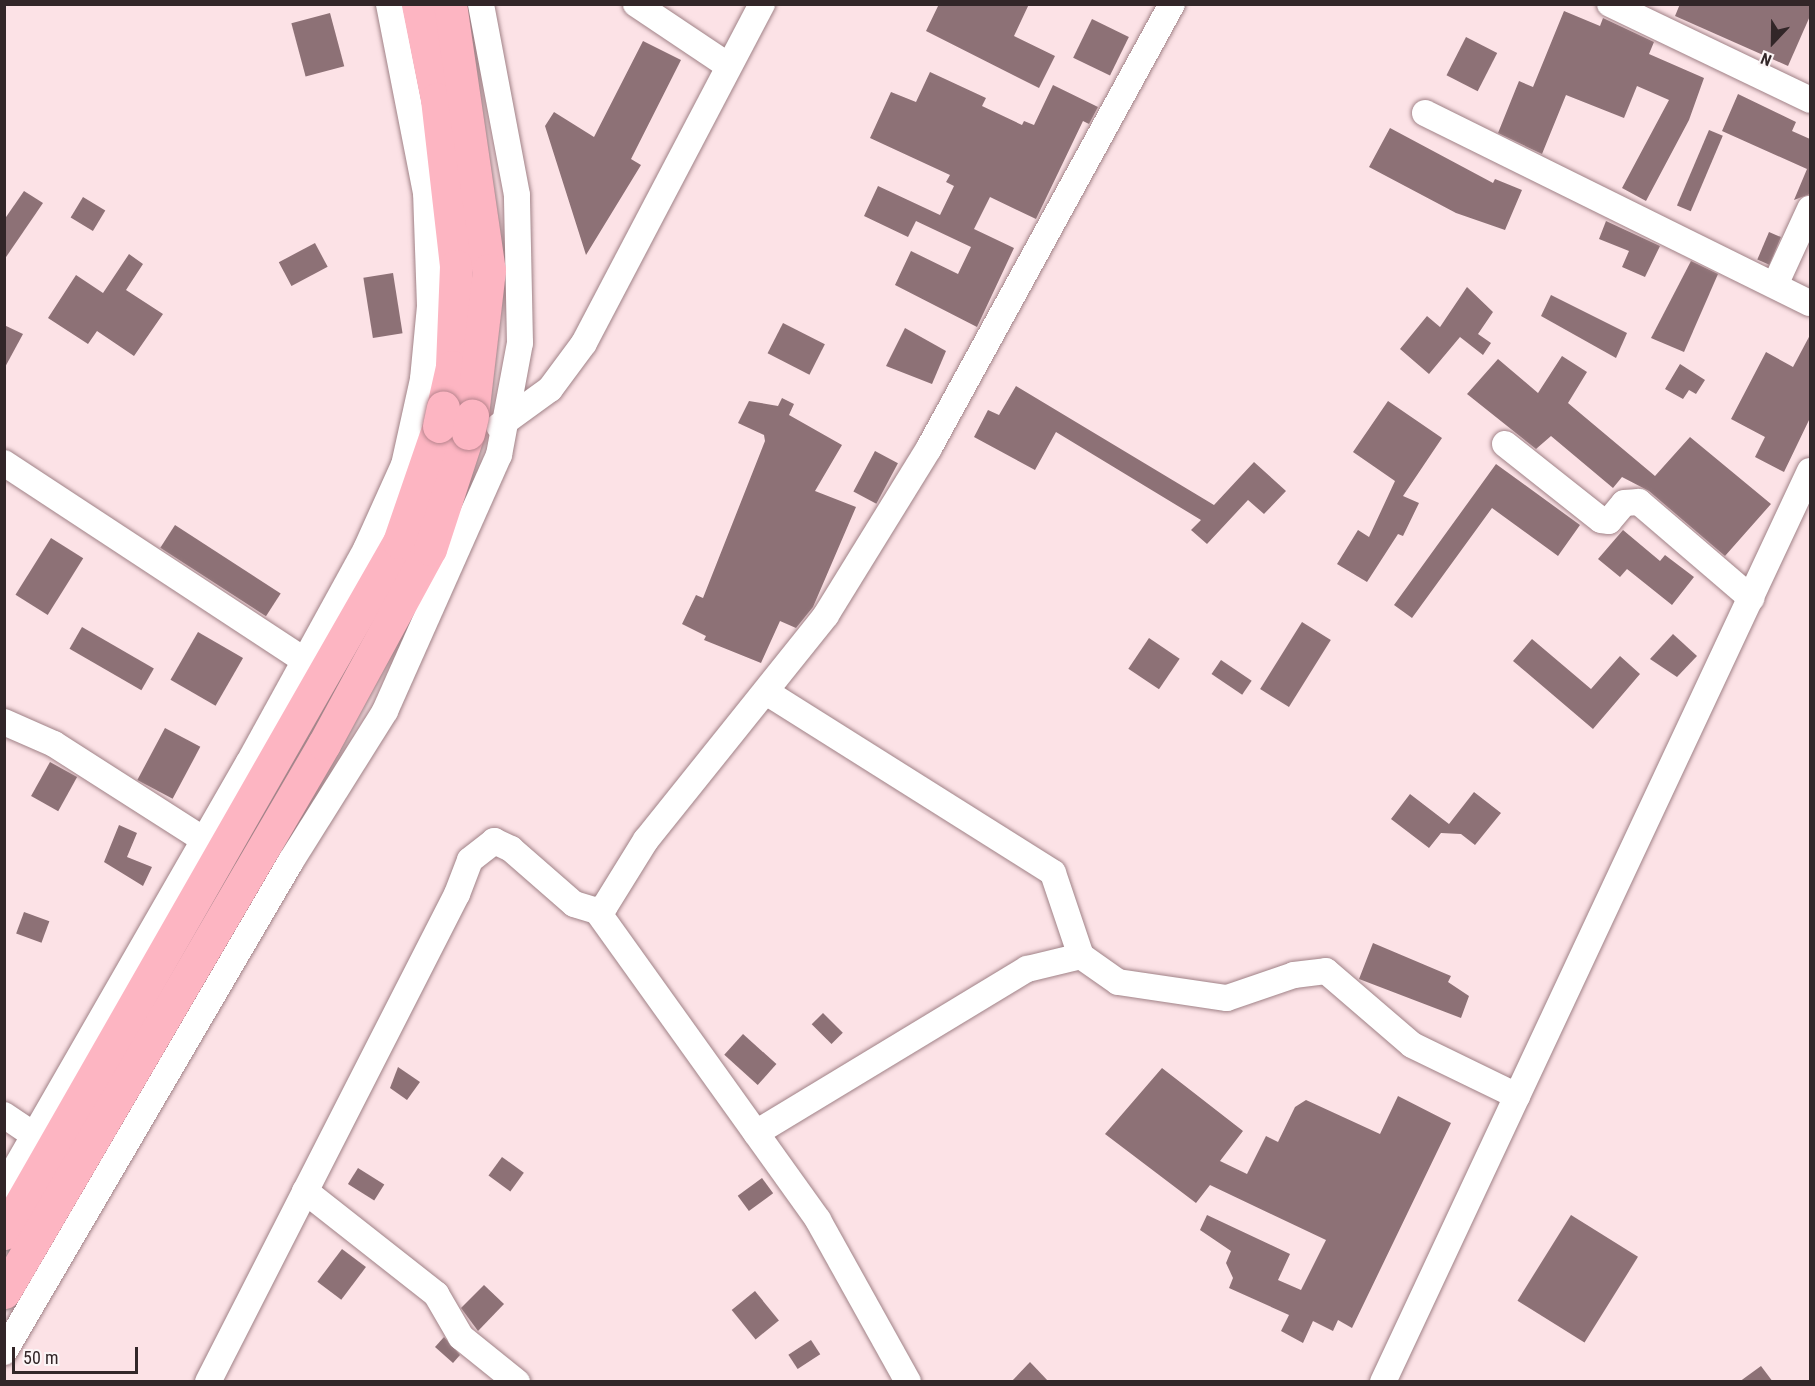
<!DOCTYPE html>
<html>
<head>
<meta charset="utf-8">
<style>
	body { margin:0 }
	#map { position:relative; width:1815px; height:1386px; overflow:hidden; background:#fce2e6; font-family:"Roboto Condensed",sans-serif }
	div>[style] { position:absolute }
	.building>* { inset:0; background:#8d7176; transform-origin:0 0 }
	.roads { filter:drop-shadow(0 0 2px #a08287) drop-shadow(0 0 2px #a08287) }
	.minor>* { height:26px; margin:-13px; padding:0 13px; transform-origin:13px; border-radius:13px; background:#fff }
	.highway>* { height:33px; margin:-16.5px; padding:0 16.5px; transform-origin:16.5px; border-radius:16.5px; background:#fdb5c2 }
	.bridges { filter:drop-shadow(0 0 2px #b6838c) drop-shadow(0 0 2px #b6838c) }
	.highway-bridge>* { height:33px; margin:-16.5px; padding:0 16.5px; transform-origin:16.5px; border-radius:16.5px; background:#fdb5c2 }
	span { translate:-50% -50%; white-space:nowrap; text-align:center; line-height:1.15; -webkit-text-stroke:4.5px #fcf5f6; paint-order:stroke }
	.frame { position:absolute; inset:0; border:6px solid #322628; pointer-events:none }
	.north { position:absolute; left:1743px; top:12px; width:60px; height:60px; -webkit-text-stroke:4px #fcf5f6; paint-order:stroke; rotate:202deg; font-size:16px; font-weight:700; line-height:24px; text-align:center; color:#322628 }
	.north::after { content:''; display:block; margin:auto; width:21px; height:27px; background:#322628; clip-path:polygon(50% 0,100% 100%,50% 72%,0 100%) }
	.scale { position:absolute; left:12px; top:1347px; width:126px; height:27px; box-sizing:border-box; border:3px solid #322628; border-top:0; padding-left:8px; font-size:18px; line-height:21px; white-space:nowrap; color:#322628; -webkit-text-stroke:4px #fcf5f6; paint-order:stroke }
</style>
</head>
<body>
<div id="map">
	<div class="building">
		<i style="clip-path:polygon(939px 4px,1029px 4px,1014px 36px,1055px 56px,1039px 88px,926px 31px)"></i>
		<i style="clip-path:polygon(1680px 4px,1810px 4px,1810px 16px,1788px 66px,1675px 16px)"></i>
		<i style="clip-path:polygon(1564px 11px,1600px 26px,1603px 18px,1654px 42px,1649px 54px,1704px 78px,1689px 120px,1646px 201px,1622px 188px,1669px 100px,1637px 86px,1624px 118px,1566px 95px,1542px 154px,1498px 133px,1519px 81px,1533px 87px)"></i>
		<i style="left:330px;top:13px;width:55px;height:40px;rotate:75deg"></i>
		<i style="left:1092px;top:19px;width:41px;height:43px;rotate:26deg"></i>
		<i style="left:1466px;top:37px;width:35px;height:43px;rotate:27deg"></i>
		<i style="clip-path:polygon(643px 41px,681px 60px,631px 159px,641px 165px,586px 255px,545px 126px,554px 112px,594px 137px)"></i>
		<i style="clip-path:polygon(930px 72px,986px 98px,982px 106px,1022px 125px,1024px 121px,1034px 125px,1053px 85px,1098px 107px,1089px 124px,1083px 121px,1036px 219px,990px 197px,974px 229px,1014px 248px,977px 327px,895px 285px,911px 251px,958px 274px,971px 247px,916px 221px,908px 237px,864px 216px,878px 186px,940px 215px,954px 186px,946px 182px,950px 175px,870px 138px,891px 92px,916px 102px)"></i>
		<i style="clip-path:polygon(1738px 94px,1796px 122px,1792px 131px,1810px 139px,1810px 194px,1794px 200px,1807px 169px,1722px 131px)"></i>
		<i style="clip-path:polygon(1390px 128px,1493px 183px,1495px 179px,1522px 190px,1505px 230px,1456px 213px,1369px 167px)"></i>
		<i style="left:1709px;top:130px;width:15px;height:82px;rotate:23deg"></i>
		<i style="clip-path:polygon(24px 191px,43px 203px,4px 260px,4px 220px)"></i>
		<i style="left:83px;top:197px;width:26px;height:24px;rotate:31deg"></i>
		<i style="clip-path:polygon(1606px 221px,1660px 246px,1645px 277px,1622px 267px,1629px 251px,1599px 239px)"></i>
		<i style="left:1769px;top:232px;width:13px;height:30px;rotate:23deg"></i>
		<i style="left:315px;top:243px;width:27px;height:41px;rotate:62deg"></i>
		<i style="clip-path:polygon(129px 254px,143px 264px,126px 290px,163px 314px,134px 356px,97px 331px,88px 344px,48px 318px,76px 275px,103px 293px)"></i>
		<i style="clip-path:polygon(1691px 261px,1718px 274px,1684px 352px,1651px 338px)"></i>
		<i style="left:393px;top:273px;width:61px;height:30px;rotate:81deg"></i>
		<i style="clip-path:polygon(1467px 287px,1493px 312px,1478px 334px,1491px 343px,1483px 355px,1460px 337px,1429px 374px,1400px 349px,1427px 316px,1440px 327px)"></i>
		<i style="clip-path:polygon(1551px 295px,1627px 333px,1616px 358px,1541px 316px)"></i>
		<i style="left:783px;top:323px;width:47px;height:34px;rotate:27deg"></i>
		<i style="clip-path:polygon(4px 325px,23px 334px,4px 369px)"></i>
		<i style="clip-path:polygon(905px 328px,946px 351px,932px 384px,886px 366px)"></i>
		<i style="clip-path:polygon(1810px 335px,1810px 418px,1784px 472px,1755px 457px,1765px 437px,1731px 419px,1766px 352px,1793px 367px)"></i>
		<i style="clip-path:polygon(1562px 356px,1587px 372px,1568px 403px,1655px 476px,1690px 437px,1771px 504px,1725px 556px,1649px 491px,1622px 477px,1613px 488px,1551px 436px,1536px 449px,1467px 394px,1498px 359px,1538px 393px)"></i>
		<i style="clip-path:polygon(1680px 364px,1705px 380px,1696px 394px,1689px 390px,1683px 399px,1665px 389px)"></i>
		<i style="clip-path:polygon(1016px 386px,1214px 505px,1254px 462px,1286px 491px,1264px 514px,1248px 500px,1207px 544px,1191px 530px,1201px 520px,1056px 432px,1035px 470px,974px 437px,988px 410px,999px 415px)"></i>
		<i style="clip-path:polygon(782px 398px,794px 404px,789px 415px,842px 445px,815px 491px,856px 507px,813px 607px,796px 628px,780px 621px,761px 663px,704px 640px,706px 636px,682px 624px,696px 595px,703px 598px,765px 441px,764px 435px,738px 423px,749px 401px,778px 406px)"></i>
		<i style="clip-path:polygon(1388px 401px,1442px 438px,1403px 496px,1419px 503px,1403px 536px,1398px 534px,1367px 582px,1337px 564px,1358px 530px,1369px 537px,1395px 481px,1353px 452px)"></i>
		<i style="left:875px;top:451px;width:26px;height:46px;rotate:28deg"></i>
		<i style="clip-path:polygon(1496px 464px,1580px 525px,1558px 556px,1492px 508px,1412px 618px,1394px 605px)"></i>
		<i style="left:175px;top:525px;width:126px;height:27px;rotate:33deg"></i>
		<i style="clip-path:polygon(1623px 530px,1660px 561px,1665px 555px,1694px 577px,1672px 605px,1627px 569px,1620px 577px,1598px 559px)"></i>
		<i style="left:51px;top:538px;width:38px;height:67px;rotate:32deg"></i>
		<i style="left:1302px;top:622px;width:34px;height:79px;rotate:32deg"></i>
		<i style="left:82px;top:627px;width:83px;height:25px;rotate:30deg"></i>
		<i style="left:198px;top:632px;width:52px;height:55px;rotate:30deg"></i>
		<i style="clip-path:polygon(1673px 634px,1697px 656px,1677px 677px,1650px 659px)"></i>
		<i style="left:1149px;top:638px;width:37px;height:37px;rotate:34deg"></i>
		<i style="clip-path:polygon(1532px 639px,1591px 689px,1620px 656px,1640px 674px,1593px 729px,1513px 661px)"></i>
		<i style="left:1221px;top:660px;width:37px;height:17px;rotate:34deg"></i>
		<i style="left:165px;top:728px;width:40px;height:59px;rotate:28deg"></i>
		<i style="left:50px;top:762px;width:31px;height:39px;rotate:29deg"></i>
		<i style="clip-path:polygon(1474px 792px,1501px 813px,1475px 845px,1461px 834px,1441px 833px,1429px 848px,1391px 819px,1410px 794px,1449px 824px)"></i>
		<i style="clip-path:polygon(119px 825px,137px 833px,127px 857px,152px 867px,143px 886px,104px 862px)"></i>
		<i style="left:24px;top:912px;width:27px;height:23px;rotate:20deg"></i>
		<i style="clip-path:polygon(1373px 943px,1451px 976px,1448px 982px,1469px 996px,1461px 1018px,1359px 979px)"></i>
		<i style="left:823px;top:1013px;width:28px;height:16px;rotate:45deg"></i>
		<i style="left:743px;top:1034px;width:45px;height:28px;rotate:42deg"></i>
		<i style="clip-path:polygon(398px 1067px,420px 1082px,407px 1100px,390px 1088px)"></i>
		<i style="clip-path:polygon(1162px 1068px,1243px 1131px,1220px 1161px,1247px 1174px,1266px 1136px,1278px 1142px,1295px 1107px,1306px 1100px,1380px 1134px,1398px 1096px,1451px 1123px,1352px 1328px,1338px 1320px,1333px 1331px,1313px 1321px,1303px 1343px,1281px 1331px,1289px 1315px,1229px 1288px,1233px 1278px,1226px 1263px,1231px 1251px,1200px 1230px,1207px 1215px,1290px 1254px,1278px 1280px,1301px 1290px,1326px 1240px,1210px 1185px,1196px 1203px,1105px 1134px)"></i>
		<i style="left:502px;top:1157px;width:27px;height:23px;rotate:36deg"></i>
		<i style="left:358px;top:1168px;width:31px;height:19px;rotate:32deg"></i>
		<i style="left:762px;top:1178px;width:19px;height:30px;rotate:54deg"></i>
		<i style="left:1571px;top:1215px;width:79px;height:101px;rotate:32deg"></i>
		<i style="left:342px;top:1249px;width:30px;height:41px;rotate:37deg"></i>
		<i style="clip-path:polygon(484px 1285px,504px 1304px,478px 1331px,461px 1308px)"></i>
		<i style="left:755px;top:1291px;width:38px;height:30px;rotate:51deg"></i>
		<i style="clip-path:polygon(444px 1337px,460px 1355px,453px 1363px,435px 1347px)"></i>
		<i style="left:811px;top:1340px;width:17px;height:27px;rotate:57deg"></i>
		<i style="clip-path:polygon(1030px 1362px,1049px 1382px,1011px 1382px)"></i>
		<i style="clip-path:polygon(1761px 1366px,1773px 1382px,1739px 1382px)"></i>
	</div>
	<div class="roads">
		<div class="minor">
			<i style="left:636px;top:4px;width:110px;rotate:33.8deg"></i>
			<i style="left:1610px;top:4px;width:222px;rotate:25.6deg"></i>
			<i style="left:1425px;top:113px;width:429px;rotate:26.3deg"></i>
			<i style="left:1775px;top:285px;width:84px;rotate:-65.3deg"></i>
			<i style="left:499px;top:426px;width:63px;rotate:-36deg"></i>
			<i style="left:550px;top:389px;width:57px;rotate:-53.5deg"></i>
			<i style="left:584px;top:343px;width:383px;rotate:-62.3deg"></i>
			<i style="left:1505px;top:444px;width:122px;rotate:38.4deg"></i>
			<i style="left:1601px;top:520px;width:8px;rotate:7deg"></i>
			<i style="left:1609px;top:521px;width:23px;rotate:-50deg"></i>
			<i style="left:1624px;top:503px;width:15px;rotate:-4deg"></i>
			<i style="left:1639px;top:502px;width:148px;rotate:40.6deg"></i>
			<i style="left:4px;top:463px;width:360px;rotate:33.3deg"></i>
			<i style="left:766px;top:692px;width:339px;rotate:32.2deg"></i>
			<i style="left:1053px;top:873px;width:88px;rotate:71.4deg"></i>
			<i style="left:1081px;top:956px;width:45px;rotate:35.1deg"></i>
			<i style="left:1118px;top:982px;width:110px;rotate:8.4deg"></i>
			<i style="left:1227px;top:998px;width:71px;rotate:-18.9deg"></i>
			<i style="left:1294px;top:975px;width:32px;rotate:-7deg"></i>
			<i style="left:1326px;top:971px;width:113px;rotate:40.7deg"></i>
			<i style="left:1412px;top:1045px;width:117px;rotate:25.9deg"></i>
			<i style="left:4px;top:722px;width:55px;rotate:23.7deg"></i>
			<i style="left:54px;top:744px;width:178px;rotate:32.6deg"></i>
			<i style="left:597px;top:911px;width:380px;rotate:54.4deg"></i>
			<i style="left:818px;top:1220px;width:185px;rotate:60.9deg"></i>
			<i style="left:4px;top:1115px;width:36px;rotate:34deg"></i>
			<i style="left:756px;top:1133px;width:317px;rotate:-31.2deg"></i>
			<i style="left:1027px;top:969px;width:56px;rotate:-13.5deg"></i>
			<i style="left:4px;top:1188px;width:491px;rotate:-60.1deg"></i>
			<i style="left:249px;top:762px;width:243px;rotate:-61.2deg"></i>
			<i style="left:366px;top:549px;width:92px;rotate:-65.7deg"></i>
			<i style="left:404px;top:465px;width:88px;rotate:-77.5deg"></i>
			<i style="left:423px;top:379px;width:73px;rotate:-84.5deg"></i>
			<i style="left:430px;top:306px;width:113px;rotate:-92deg"></i>
			<i style="left:426px;top:193px;width:193px;rotate:-101.1deg"></i>
			<i style="left:305px;top:1191px;width:167px;rotate:38.2deg"></i>
			<i style="left:436px;top:1294px;width:50px;rotate:59.8deg"></i>
			<i style="left:461px;top:1337px;width:72px;rotate:38.8deg"></i>
			<i style="left:4px;top:1352px;width:569px;rotate:-59.69deg"></i>
			<i style="left:291px;top:861px;width:177px;rotate:-57.9deg"></i>
			<i style="left:385px;top:711px;width:280px;rotate:-66deg"></i>
			<i style="left:499px;top:455px;width:114px;rotate:-79.4deg"></i>
			<i style="left:520px;top:343px;width:148px;rotate:-91.2deg"></i>
			<i style="left:517px;top:195px;width:194px;rotate:-100.7deg"></i>
			<i style="left:208px;top:1382px;width:548px;rotate:-62.97deg"></i>
			<i style="left:457px;top:894px;width:36px;rotate:-69deg"></i>
			<i style="left:470px;top:860px;width:31px;rotate:-38deg"></i>
			<i style="left:494px;top:841px;width:19px;rotate:25deg"></i>
			<i style="left:511px;top:849px;width:84px;rotate:41.1deg"></i>
			<i style="left:574px;top:904px;width:24px;rotate:17deg"></i>
			<i style="left:597px;top:911px;width:9px;rotate:-32deg"></i>
			<i style="left:605px;top:906px;width:78px;rotate:-58.2deg"></i>
			<i style="left:646px;top:840px;width:288px;rotate:-51.3deg"></i>
			<i style="left:826px;top:615px;width:196px;rotate:-58.3deg"></i>
			<i style="left:929px;top:448px;width:506px;rotate:-61.31deg"></i>
			<i style="left:1383px;top:1382px;width:1006px;rotate:-64.89deg"></i>
		</div>
		<div class="highway">
			<i style="left:418px;top:4px;width:97px;rotate:78.7deg"></i>
			<i style="left:437px;top:99px;width:168px;rotate:83.5deg"></i>
			<i style="left:456px;top:266px;width:101px;rotate:92.3deg"></i>
			<i style="left:452px;top:367px;width:41px;rotate:102.7deg"></i>
			<i style="left:450px;top:4px;width:269px;rotate:81.7deg"></i>
			<i style="left:489px;top:270px;width:146px;rotate:96.7deg"></i>
			<i style="left:4px;top:1233px;width:796px;rotate:-60.25deg"></i>
			<i style="left:399px;top:542px;width:123px;rotate:-71deg"></i>
			<i style="left:4px;top:1292px;width:635px;rotate:-59.72deg"></i>
			<i style="left:324px;top:744px;width:222px;rotate:-61.5deg"></i>
			<i style="left:430px;top:549px;width:122px;rotate:-71.9deg"></i>
		</div>
	</div>
	<div class="bridges">
		<div class="highway-bridge">
			<i style="left:439px;top:426px;width:19px;rotate:-78deg"></i>
			<i style="left:468px;top:433px;width:18px;rotate:-77deg"></i>
		</div>
	</div>
	<div class="frame"></div>
	<div class="north">N</div>
	<div class="scale">50 m</div>
</div>
</body>
</html>
